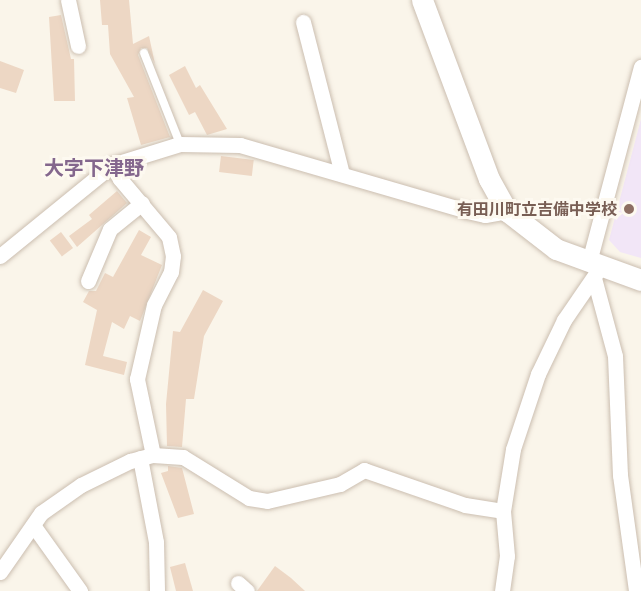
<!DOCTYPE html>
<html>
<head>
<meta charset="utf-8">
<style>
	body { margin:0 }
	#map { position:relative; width:641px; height:591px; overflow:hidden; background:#faf5ea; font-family:Lato,"Noto Sans JP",sans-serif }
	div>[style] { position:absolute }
	.education>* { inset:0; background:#f2e6f7 }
	.building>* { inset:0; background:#edd7c4; transform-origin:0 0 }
	.roads { filter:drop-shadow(0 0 2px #cbbeb0) drop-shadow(0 0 2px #cbbeb0) }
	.lane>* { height:8px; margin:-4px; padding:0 4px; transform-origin:4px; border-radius:4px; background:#fff }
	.street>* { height:15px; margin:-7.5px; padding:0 7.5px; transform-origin:7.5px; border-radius:7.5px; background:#fff }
	.secondary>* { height:21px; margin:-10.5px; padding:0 10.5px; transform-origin:10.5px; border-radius:10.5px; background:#fff }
	.dots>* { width:16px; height:16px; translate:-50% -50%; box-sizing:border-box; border:3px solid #fdf9f0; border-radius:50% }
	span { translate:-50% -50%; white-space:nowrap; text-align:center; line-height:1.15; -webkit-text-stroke:6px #fdf9f0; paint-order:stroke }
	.education-label { font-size:16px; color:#785e54; font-weight:700 }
	.right { translate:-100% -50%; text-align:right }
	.quarter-label { font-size:20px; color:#84678d; font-weight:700 }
</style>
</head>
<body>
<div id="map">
	<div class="education">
		<i style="clip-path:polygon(641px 119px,641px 258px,620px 252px,609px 240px)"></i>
	</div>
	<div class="building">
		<i style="clip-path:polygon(100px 0,129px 0,133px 44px,149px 36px,155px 64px,147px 48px,141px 48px,138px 55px,170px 137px,141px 145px,127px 98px,134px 97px,110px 54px,108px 25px,102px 25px)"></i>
		<i style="clip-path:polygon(61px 15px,71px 59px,74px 59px,75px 101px,54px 101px,49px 17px)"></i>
		<i style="clip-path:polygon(0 61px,24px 70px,16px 93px,0 88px)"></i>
		<i style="clip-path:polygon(185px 66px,196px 88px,200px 85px,227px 129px,207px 135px,195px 112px,189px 115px,169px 75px)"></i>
		<i style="left:221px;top:156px;width:33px;height:16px;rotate:7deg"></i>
		<i style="clip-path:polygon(117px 191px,127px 203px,77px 247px,69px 236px,92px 219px,89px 215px)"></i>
		<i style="clip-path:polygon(139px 230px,151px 237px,141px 255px,162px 265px,140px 321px,130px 316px,124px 329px,112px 322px,103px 356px,127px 362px,124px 375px,85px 365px,97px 310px,83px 302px,89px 291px,96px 291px,105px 273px,113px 277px)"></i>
		<i style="left:61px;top:232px;width:20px;height:14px;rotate:53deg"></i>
		<i style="clip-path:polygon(203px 290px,223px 301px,204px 336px,194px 399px,186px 399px,182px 447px,167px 446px,166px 404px,173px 331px,180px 332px)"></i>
		<i style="clip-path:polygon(168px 466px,182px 468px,194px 514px,178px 518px,161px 473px,168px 471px)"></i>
		<i style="clip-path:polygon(185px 563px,193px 591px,176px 591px,170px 567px)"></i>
		<i style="clip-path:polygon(275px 566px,291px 578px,305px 591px,257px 591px)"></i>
	</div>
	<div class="roads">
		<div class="lane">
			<i style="left:144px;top:53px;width:98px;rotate:68.4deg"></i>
		</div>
		<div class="street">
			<i style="left:68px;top:0;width:47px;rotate:77.7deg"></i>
			<i style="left:303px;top:22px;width:157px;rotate:75.6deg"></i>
			<i style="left:0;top:256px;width:144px;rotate:-39.1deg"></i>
			<i style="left:112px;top:165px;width:71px;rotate:-17.2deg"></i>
			<i style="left:180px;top:144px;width:60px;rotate:1deg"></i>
			<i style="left:240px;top:145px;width:236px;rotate:16.2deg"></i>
			<i style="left:467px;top:211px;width:18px;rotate:13deg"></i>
			<i style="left:485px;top:215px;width:22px;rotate:-10deg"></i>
			<i style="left:589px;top:262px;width:202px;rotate:-75.1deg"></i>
			<i style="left:594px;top:278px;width:81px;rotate:74.9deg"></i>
			<i style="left:615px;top:356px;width:119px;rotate:87.6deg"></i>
			<i style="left:620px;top:475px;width:117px;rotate:82.1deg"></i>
			<i style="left:88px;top:281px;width:56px;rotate:-67.1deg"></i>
			<i style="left:110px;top:229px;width:41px;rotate:-39.1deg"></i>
			<i style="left:153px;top:455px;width:30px;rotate:4deg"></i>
			<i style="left:183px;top:457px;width:78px;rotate:31.8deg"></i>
			<i style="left:249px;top:498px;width:18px;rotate:9deg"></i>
			<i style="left:267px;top:501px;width:75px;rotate:-13.1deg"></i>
			<i style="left:340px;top:484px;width:28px;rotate:-30deg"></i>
			<i style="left:364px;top:470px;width:107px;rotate:19.1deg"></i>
			<i style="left:465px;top:505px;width:38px;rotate:9deg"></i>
			<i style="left:140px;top:458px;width:86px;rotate:79.2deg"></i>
			<i style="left:156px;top:542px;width:49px;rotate:88.8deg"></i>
			<i style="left:33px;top:525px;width:81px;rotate:54.5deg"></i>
			<i style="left:0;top:572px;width:72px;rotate:-55.2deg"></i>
			<i style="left:41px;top:513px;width:49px;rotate:-35deg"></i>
			<i style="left:81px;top:485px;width:55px;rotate:-26.1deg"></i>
			<i style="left:130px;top:461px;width:24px;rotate:-15deg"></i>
			<i style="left:153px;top:455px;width:78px;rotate:-101.9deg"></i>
			<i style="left:137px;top:379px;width:76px;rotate:-77.1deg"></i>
			<i style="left:154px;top:305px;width:37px;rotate:-63deg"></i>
			<i style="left:171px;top:272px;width:16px;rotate:-83deg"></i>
			<i style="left:173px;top:256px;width:19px;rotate:-102deg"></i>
			<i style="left:169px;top:237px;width:76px;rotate:-130.2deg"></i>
			<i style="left:120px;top:179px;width:16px;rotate:-120deg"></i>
			<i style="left:238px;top:583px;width:12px;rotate:42deg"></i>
			<i style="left:502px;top:591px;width:35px;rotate:-82deg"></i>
			<i style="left:507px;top:556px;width:45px;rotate:-95.1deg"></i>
			<i style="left:503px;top:511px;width:63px;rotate:-80.8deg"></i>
			<i style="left:513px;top:449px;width:79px;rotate:-71.6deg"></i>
			<i style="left:538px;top:374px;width:60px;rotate:-64.3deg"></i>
			<i style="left:564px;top:320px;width:65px;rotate:-55.6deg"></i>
		</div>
		<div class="secondary">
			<i style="left:422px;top:0;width:191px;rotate:69.5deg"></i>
			<i style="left:489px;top:179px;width:37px;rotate:61deg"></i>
			<i style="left:507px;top:211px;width:62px;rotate:37.8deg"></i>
			<i style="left:556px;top:249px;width:90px;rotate:20deg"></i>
		</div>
	</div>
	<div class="dots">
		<i style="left:629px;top:209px;background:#8d6e63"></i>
	</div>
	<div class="education-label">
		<span class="right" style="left:617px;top:209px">有田川町立吉備中学校</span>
	</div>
	<div class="quarter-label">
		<span style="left:94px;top:167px">大字下津野</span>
	</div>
</div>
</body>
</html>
